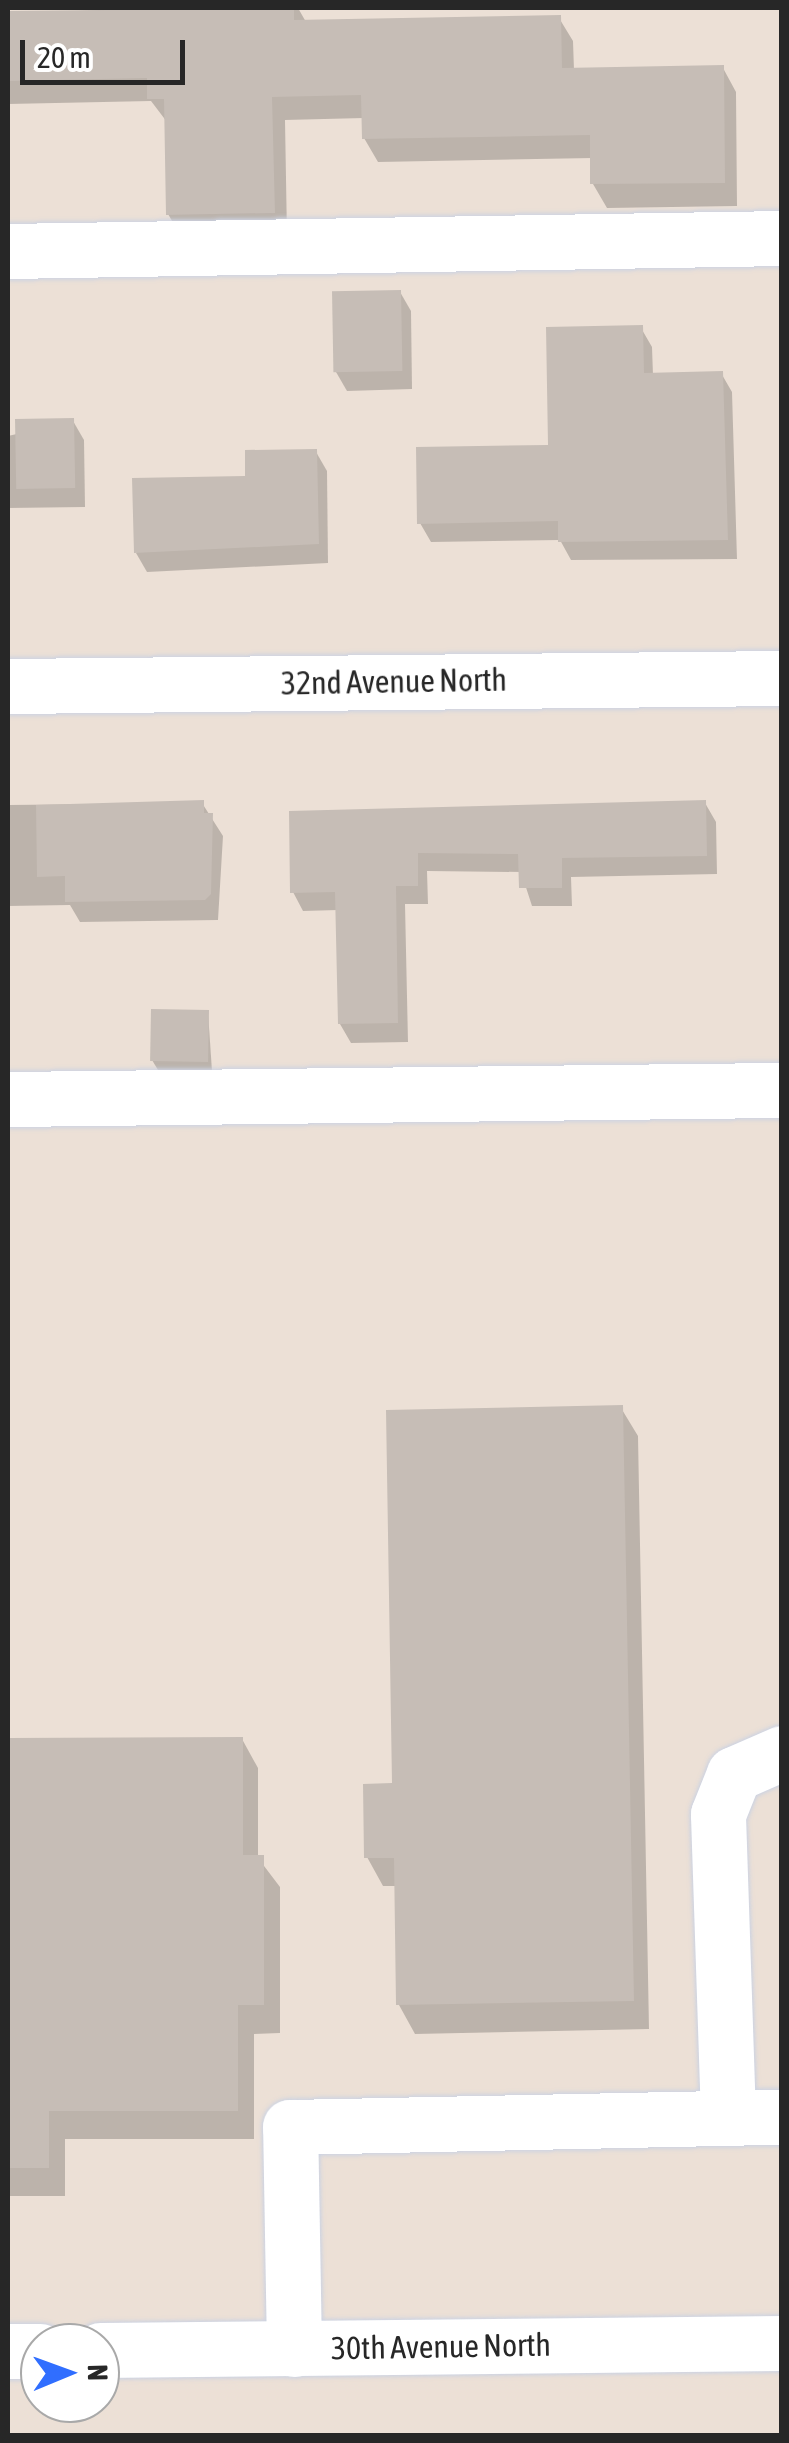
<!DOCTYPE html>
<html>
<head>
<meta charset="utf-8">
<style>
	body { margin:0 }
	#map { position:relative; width:789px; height:2443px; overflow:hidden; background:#ece0d6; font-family:"Asap Condensed",sans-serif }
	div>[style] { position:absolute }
	.shadow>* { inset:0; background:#0003 }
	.building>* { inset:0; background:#c6bdb6; transform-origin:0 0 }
	.roads { filter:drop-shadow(0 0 2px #cbd2e2) drop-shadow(0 0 2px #cbd2e2) }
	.minor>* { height:55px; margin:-27.5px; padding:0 27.5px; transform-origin:27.5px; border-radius:27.5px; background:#fff }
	span { translate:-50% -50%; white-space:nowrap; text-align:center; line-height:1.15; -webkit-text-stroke:10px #fff; paint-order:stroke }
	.street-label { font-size:32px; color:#272727 }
	.frame { position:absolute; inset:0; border:10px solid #272727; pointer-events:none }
	.north { position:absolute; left:20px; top:2323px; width:100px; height:100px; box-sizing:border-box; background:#fff; border:2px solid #a9a9a9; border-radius:50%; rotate:89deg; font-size:28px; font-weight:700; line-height:40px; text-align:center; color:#272727 }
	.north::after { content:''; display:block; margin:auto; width:35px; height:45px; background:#306eff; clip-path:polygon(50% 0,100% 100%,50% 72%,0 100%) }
	.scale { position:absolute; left:20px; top:40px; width:165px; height:45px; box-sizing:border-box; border:5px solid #272727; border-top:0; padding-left:12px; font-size:30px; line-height:35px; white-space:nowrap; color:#272727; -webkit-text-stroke:8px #fff; paint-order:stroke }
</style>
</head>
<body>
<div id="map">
	<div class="shadow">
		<i style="clip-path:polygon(148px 8px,298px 8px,306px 22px,559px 18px,573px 41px,574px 70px,723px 68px,736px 92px,737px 206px,607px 208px,593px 184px,593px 158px,378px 162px,364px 138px,364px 118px,285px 120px,287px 236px,182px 238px,168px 214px,167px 122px,151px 101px,8px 104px,8px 14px)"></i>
		<i style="clip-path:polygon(400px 292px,411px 311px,412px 389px,347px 391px,336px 372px)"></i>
		<i style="clip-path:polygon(641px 328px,652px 347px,653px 375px,721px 373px,732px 392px,737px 559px,571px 560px,560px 540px,431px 542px,420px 523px,551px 448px)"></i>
		<i style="clip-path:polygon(73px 421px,84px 440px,85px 507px,8px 508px,8px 436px)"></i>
		<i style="clip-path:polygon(316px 452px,327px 471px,328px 563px,147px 572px,136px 553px,248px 479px)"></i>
		<i style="clip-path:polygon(202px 803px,223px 836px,218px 920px,80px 922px,70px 905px,8px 906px,8px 805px)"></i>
		<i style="clip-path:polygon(705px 803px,716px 822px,717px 874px,571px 877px,572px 906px,532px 906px,521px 872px,427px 871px,428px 904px,405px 904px,408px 1042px,351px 1043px,340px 1024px,338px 910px,303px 911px,293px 892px,291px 814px)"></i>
		<i style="clip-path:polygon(208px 1012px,212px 1071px,158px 1070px,152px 1060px)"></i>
		<i style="clip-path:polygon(621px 1408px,638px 1436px,649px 2029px,415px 2034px,399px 2005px,397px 1886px,383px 1886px,367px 1857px)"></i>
		<i style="clip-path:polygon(242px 1739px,258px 1768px,258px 1858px,280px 1887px,280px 2033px,254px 2034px,254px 2139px,65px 2139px,65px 2196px,8px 2196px,8px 1740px)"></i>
	</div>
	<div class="building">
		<i style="clip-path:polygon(294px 8px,294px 20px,561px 15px,562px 68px,724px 65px,725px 183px,590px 184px,590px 135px,362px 139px,361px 95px,272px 97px,275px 213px,166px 215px,164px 99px,147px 99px,147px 78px,8px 81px,8px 11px)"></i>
		<i style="left:401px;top:290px;width:81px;height:69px;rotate:89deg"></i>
		<i style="clip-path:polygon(643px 325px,644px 373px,723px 371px,728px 540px,558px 542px,558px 521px,417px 524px,416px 447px,548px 445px,546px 327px)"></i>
		<i style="left:74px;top:418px;width:70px;height:59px;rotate:89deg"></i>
		<i style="clip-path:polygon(317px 449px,319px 544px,134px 553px,132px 478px,245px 476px,245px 450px)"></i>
		<i style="clip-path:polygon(204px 800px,204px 813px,213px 813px,211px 894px,205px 900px,65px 902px,65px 876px,37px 877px,36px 805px)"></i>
		<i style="clip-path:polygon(706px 800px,707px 856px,562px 858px,562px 888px,519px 888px,518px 854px,418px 853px,418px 886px,396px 886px,398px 1023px,338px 1024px,335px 892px,290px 893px,289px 811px)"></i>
		<i style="left:151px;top:1009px;width:58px;height:52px;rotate:1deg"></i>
		<i style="clip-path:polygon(623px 1405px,634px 2001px,396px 2005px,394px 1858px,364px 1858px,363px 1784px,392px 1783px,386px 1410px)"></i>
		<i style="clip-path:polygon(243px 1737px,243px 1855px,264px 1855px,264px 2005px,238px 2005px,238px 2111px,49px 2111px,49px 2168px,8px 2168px,8px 1738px)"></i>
	</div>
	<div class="roads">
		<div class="minor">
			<i style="left:8px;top:251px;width:774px;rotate:-0.96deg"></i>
			<i style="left:8px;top:686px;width:774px;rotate:-0.59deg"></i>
			<i style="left:8px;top:1099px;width:774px;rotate:-0.67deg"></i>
			<i style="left:728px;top:2117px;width:303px;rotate:-91.9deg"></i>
			<i style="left:718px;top:1814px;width:43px;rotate:-68.2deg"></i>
			<i style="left:734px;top:1774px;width:52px;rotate:-23.6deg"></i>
			<i style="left:294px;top:2349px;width:222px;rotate:-91deg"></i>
			<i style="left:290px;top:2127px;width:492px;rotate:-1.2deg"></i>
			<i style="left:100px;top:2350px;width:682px;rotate:-0.59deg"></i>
			<i style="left:8px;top:2351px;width:32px"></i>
		</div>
	</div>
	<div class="street-label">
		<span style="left:394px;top:682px;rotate:-1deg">32nd Avenue North</span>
		<span style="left:441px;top:2347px;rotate:-1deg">30th Avenue North</span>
	</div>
	<div class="frame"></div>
	<div class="north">N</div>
	<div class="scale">20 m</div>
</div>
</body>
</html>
